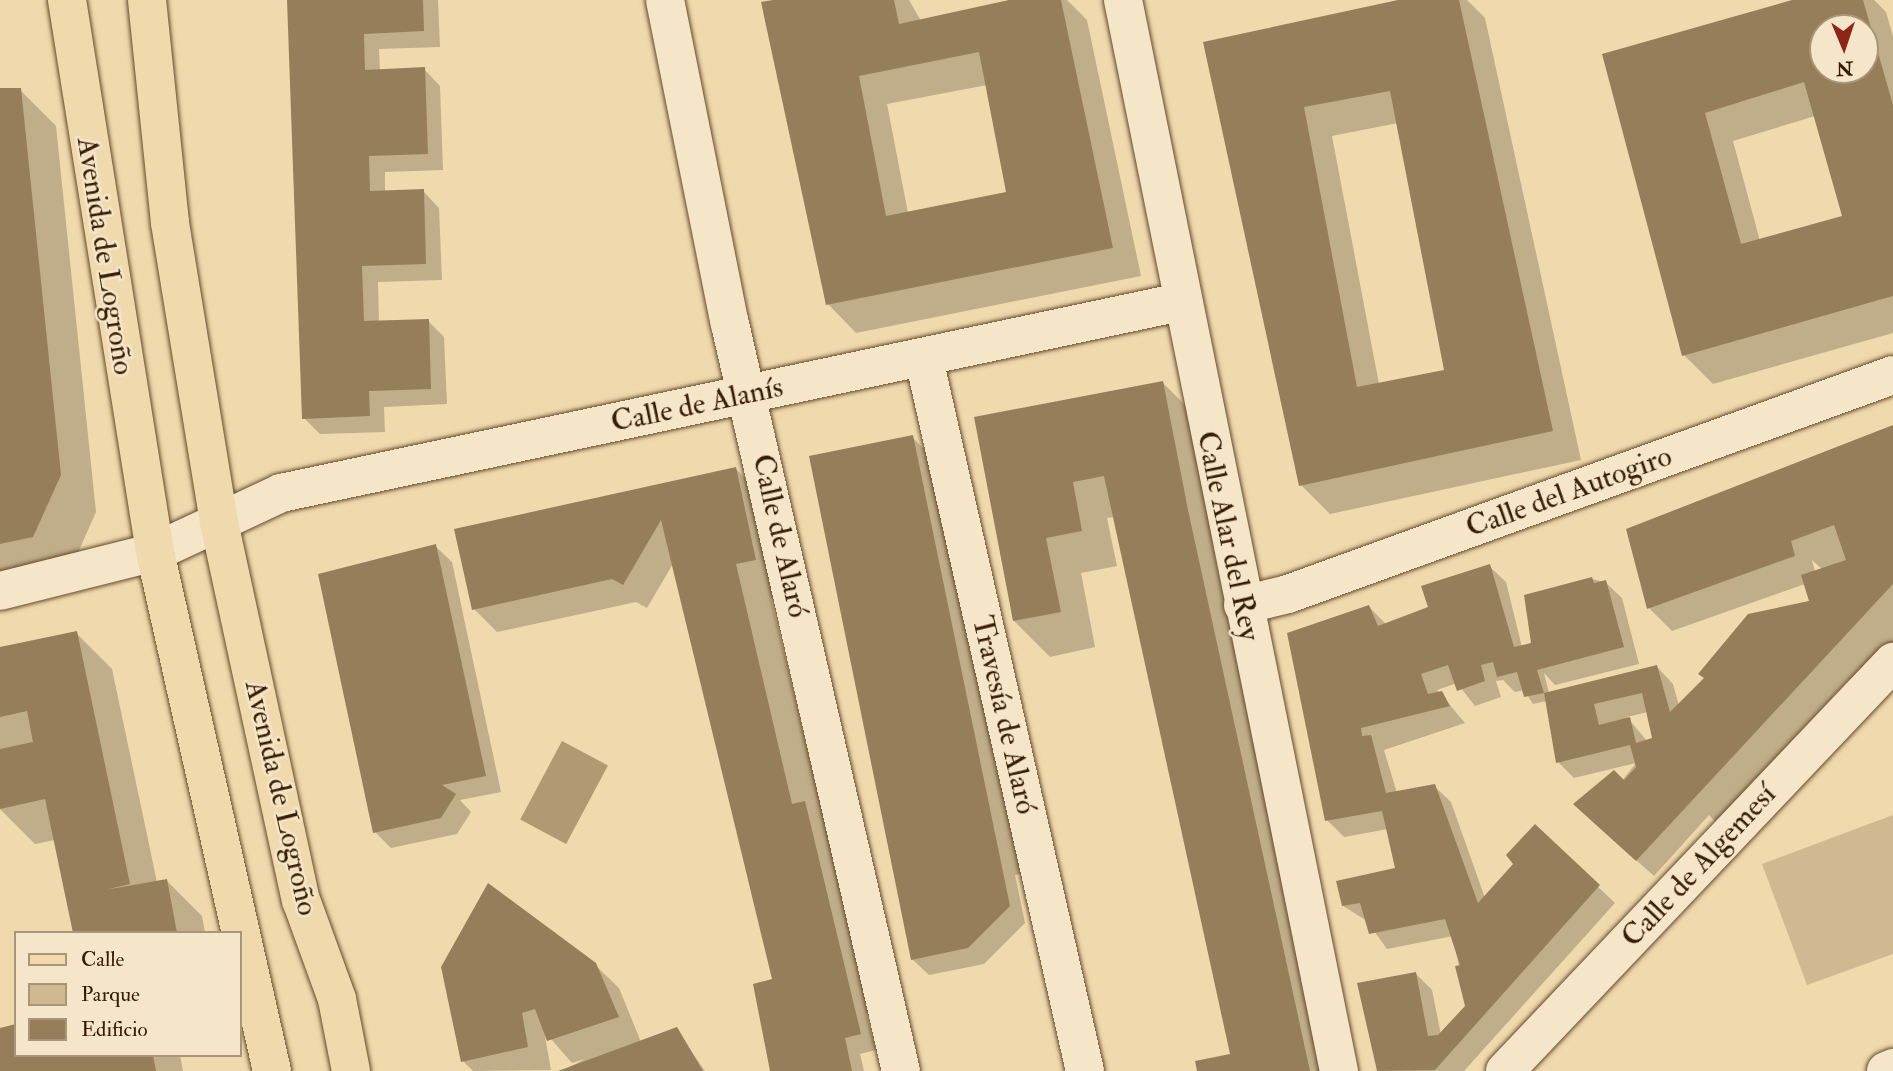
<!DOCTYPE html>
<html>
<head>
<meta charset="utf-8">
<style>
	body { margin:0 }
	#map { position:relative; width:1893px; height:1071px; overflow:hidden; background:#f0d9ad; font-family:"IM FELL Double Pica",serif }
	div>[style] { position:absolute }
	.green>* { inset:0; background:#d0b990 }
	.water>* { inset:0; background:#b19972; transform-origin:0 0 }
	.shadow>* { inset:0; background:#0003 }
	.building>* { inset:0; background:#977e5a }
	.roads { filter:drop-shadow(0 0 2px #644b2b) drop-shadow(0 0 2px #644b2b) }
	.minor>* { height:38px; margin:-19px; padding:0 19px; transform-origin:19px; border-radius:19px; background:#f5e6ca }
	.major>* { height:38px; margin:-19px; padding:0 19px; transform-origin:19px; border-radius:19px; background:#f0d9ad }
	span { translate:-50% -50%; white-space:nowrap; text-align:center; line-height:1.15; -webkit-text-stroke:5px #f5e6ca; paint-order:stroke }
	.street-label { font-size:30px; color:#361c00 }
	.legend { position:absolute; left:14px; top:931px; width:228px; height:126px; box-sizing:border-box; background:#f5e6ca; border:2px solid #a99579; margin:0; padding:9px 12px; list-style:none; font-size:21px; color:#361c00 }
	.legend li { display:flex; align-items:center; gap:14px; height:35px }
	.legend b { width:35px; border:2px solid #a99579 }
	.north { position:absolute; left:1809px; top:14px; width:70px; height:70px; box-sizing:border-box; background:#f5e6ca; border:2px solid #a99579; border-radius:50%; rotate:178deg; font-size:19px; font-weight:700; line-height:28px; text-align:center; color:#361c00 }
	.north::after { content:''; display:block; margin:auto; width:24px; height:32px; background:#8f2418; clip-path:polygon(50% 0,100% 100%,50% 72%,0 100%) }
</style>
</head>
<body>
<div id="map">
	<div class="green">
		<i style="clip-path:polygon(1893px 815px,1893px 954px,1807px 985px,1762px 864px)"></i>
	</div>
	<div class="water">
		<i style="left:562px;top:741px;width:52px;height:89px;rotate:28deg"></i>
	</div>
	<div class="shadow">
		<i style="clip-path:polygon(289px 0,438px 0,440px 47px,379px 49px,380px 71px,424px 69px,440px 86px,443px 170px,385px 172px,385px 192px,423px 191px,439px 208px,442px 280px,378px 282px,379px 322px,428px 321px,444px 337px,447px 404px,384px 407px,385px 432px,320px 434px,304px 418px)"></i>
		<i style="clip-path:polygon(evenodd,782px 0,909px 0,921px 21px,1018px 0,1067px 0,1087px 20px,1141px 276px,856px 333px,828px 304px,782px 0,987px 85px,1008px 194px,908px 213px,887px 104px,987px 85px)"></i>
		<i style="clip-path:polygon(evenodd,1406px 0,1467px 0,1485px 18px,1581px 460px,1330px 514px,1301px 485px,1206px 43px,1406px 0,1398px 123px,1446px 371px,1379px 384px,1332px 136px,1398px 123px)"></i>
		<i style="clip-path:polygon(evenodd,1798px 0,1874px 0,1886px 12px,1893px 36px,1893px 333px,1713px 384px,1684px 355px,1604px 55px,1798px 0,1823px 28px,1865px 28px,1865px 70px,1823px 70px,1823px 28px,1798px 0,1815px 116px,1844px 217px,1760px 241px,1733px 141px,1815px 116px)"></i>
		<i style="clip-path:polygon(0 90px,20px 90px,56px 126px,96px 512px,69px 573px,0 587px)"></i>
		<i style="clip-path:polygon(1163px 383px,1199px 419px,1223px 545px,1213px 547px,1322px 1071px,1199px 1071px,1232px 1055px,1114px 517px,1107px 518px,1117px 566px,1081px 573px,1095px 647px,1050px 657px,1014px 621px,976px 418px)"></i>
		<i style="clip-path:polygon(evenodd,1893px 427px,1893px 643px,1854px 685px,1849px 679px,1716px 822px,1709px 815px,1654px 876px,1591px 820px,1636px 763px,1574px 778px,1558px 762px,1547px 701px,1533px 704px,1524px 690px,1515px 692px,1503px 680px,1496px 681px,1501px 697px,1475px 706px,1457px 683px,1437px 690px,1465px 723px,1384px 750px,1397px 793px,1434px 786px,1451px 802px,1485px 898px,1515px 864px,1535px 827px,1615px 903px,1464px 1071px,1379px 1071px,1359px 984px,1416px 974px,1432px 990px,1441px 1035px,1467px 1007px,1453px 936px,1387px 949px,1367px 921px,1343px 906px,1397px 870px,1388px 829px,1344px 837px,1327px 820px,1369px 607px,1386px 624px,1430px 608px,1489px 566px,1506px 582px,1522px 647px,1533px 645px,1526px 596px,1592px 579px,1605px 582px,1622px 598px,1639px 664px,1555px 685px,1544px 673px,1549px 693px,1657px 667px,1673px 684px,1679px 706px,1705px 679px,1700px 674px,1811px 602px,1805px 584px,1672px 631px,1649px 608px,1893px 427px,1812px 560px,1822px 569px,1815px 572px,1812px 560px,1893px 427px,1648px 712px,1654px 739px,1647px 741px,1627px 717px,1648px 712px)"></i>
		<i style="clip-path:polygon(912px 437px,948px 473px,1030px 872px,1015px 875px,1025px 923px,984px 964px,929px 975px,912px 959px)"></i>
		<i style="clip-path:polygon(736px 469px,771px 505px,791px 596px,771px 599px,871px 1013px,866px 1014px,876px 1050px,860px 1054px,864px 1071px,772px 1071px,774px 980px,674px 562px,647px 608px,636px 602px,497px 632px,474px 609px)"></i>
		<i style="clip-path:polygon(435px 546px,452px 562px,501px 792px,460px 800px,471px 812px,457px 834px,391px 848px,375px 832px)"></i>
		<i style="clip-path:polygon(76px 633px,112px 669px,157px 882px,166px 880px,202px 916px,205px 933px,75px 933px,55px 840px,35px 844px,0 809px,0 649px)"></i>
		<i style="clip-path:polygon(594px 964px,619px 988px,641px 1042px,676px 1029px,705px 1071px,562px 1071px,585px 1059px,572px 1063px,544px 1031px,551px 1070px,473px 1071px,463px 1061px,443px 967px)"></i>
		<i style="clip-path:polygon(0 1029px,16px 1055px,180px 1055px,183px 1071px,0 1071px)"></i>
	</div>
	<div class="building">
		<i style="clip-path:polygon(287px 0,423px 0,424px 31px,364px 34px,365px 70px,425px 67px,428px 154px,369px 156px,370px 191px,424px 189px,426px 264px,362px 266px,364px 321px,429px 319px,431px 389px,369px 391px,370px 416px,302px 419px)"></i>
		<i style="clip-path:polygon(evenodd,773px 0,894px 0,899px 24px,1009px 0,1061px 0,1113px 248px,826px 305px,761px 2px,773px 0,979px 52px,1006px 192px,886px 216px,859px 76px,979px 52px)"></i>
		<i style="clip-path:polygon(evenodd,1398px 0,1459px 0,1553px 431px,1299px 486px,1203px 42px,1398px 0,1390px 91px,1444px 370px,1357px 387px,1304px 107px,1390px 91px)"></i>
		<i style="clip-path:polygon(evenodd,1792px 0,1863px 0,1893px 105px,1893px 296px,1682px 356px,1602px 54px,1792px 0,1823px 28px,1865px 28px,1865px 70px,1823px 70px,1823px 28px,1792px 0,1804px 82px,1842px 216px,1741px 244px,1705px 113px,1804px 82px)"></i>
		<i style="clip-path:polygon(0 88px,21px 88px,61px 475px,33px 537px,0 544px)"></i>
		<i style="clip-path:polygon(1163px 381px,1188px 510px,1310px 1071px,1197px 1071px,1195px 1061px,1230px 1054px,1104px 476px,1073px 482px,1082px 531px,1046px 538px,1061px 612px,1013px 621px,974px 417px)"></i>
		<i style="clip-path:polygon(evenodd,1893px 425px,1893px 584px,1636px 861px,1573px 804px,1614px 770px,1624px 780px,1636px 767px,1630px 745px,1556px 763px,1544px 693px,1524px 697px,1517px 672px,1497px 677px,1493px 662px,1481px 665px,1485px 681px,1457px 691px,1448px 665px,1421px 674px,1428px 694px,1442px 691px,1450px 706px,1361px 728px,1362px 736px,1371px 735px,1386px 793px,1435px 784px,1478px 903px,1513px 864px,1506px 855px,1535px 824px,1600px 885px,1435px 1070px,1377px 1071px,1357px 983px,1416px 972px,1428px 1036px,1438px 1035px,1465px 1006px,1455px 966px,1460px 965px,1445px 919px,1369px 934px,1360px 903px,1342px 906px,1336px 881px,1395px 868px,1382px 811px,1325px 821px,1287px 633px,1369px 605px,1378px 626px,1428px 607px,1421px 586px,1490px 564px,1514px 647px,1531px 643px,1524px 595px,1592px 577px,1594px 583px,1606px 580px,1624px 647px,1537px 670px,1544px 693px,1657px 665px,1670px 712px,1704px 678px,1698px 674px,1748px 614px,1809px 601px,1801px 575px,1846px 560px,1834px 525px,1791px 541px,1795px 556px,1647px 609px,1626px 529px,1893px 425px,1642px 693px,1652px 738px,1636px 743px,1630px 717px,1599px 725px,1594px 704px,1642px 693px)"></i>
		<i style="clip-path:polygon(913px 435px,1010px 906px,968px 948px,911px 960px,809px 456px)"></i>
		<i style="clip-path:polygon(736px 467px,756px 560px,736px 564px,792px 804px,805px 801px,861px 1034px,845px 1038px,852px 1071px,770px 1071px,753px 984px,772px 979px,661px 520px,623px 585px,612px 579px,472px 610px,454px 529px)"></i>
		<i style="clip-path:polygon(436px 544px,486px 776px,442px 785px,456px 794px,441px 818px,373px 833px,318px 574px)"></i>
		<i style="clip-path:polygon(77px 631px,130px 884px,105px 890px,167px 879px,177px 933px,73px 933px,45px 799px,0 809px,0 749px,33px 742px,27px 711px,0 717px,0 647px)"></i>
		<i style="clip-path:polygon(488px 883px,596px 963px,619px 1017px,547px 1041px,535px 1009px,522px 1013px,528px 1047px,461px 1062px,441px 967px)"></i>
		<i style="clip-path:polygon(16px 1024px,16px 1055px,153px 1055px,156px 1071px,0 1071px,0 1028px)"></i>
		<i style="clip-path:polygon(677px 1027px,703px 1071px,558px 1071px)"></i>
	</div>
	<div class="roads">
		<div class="minor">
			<i style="left:665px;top:0;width:330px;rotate:78.7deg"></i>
			<i style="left:730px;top:324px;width:766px;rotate:77.11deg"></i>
			<i style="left:1123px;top:0;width:1093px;rotate:78.6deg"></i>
			<i style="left:924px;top:359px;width:730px;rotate:77.26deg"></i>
			<i style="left:0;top:591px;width:160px;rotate:-14.1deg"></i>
			<i style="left:155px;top:552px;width:139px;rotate:-25.1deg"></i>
			<i style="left:281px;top:493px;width:919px;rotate:-11.99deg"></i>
			<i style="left:1243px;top:605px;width:46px;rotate:-13.7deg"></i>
			<i style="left:1288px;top:594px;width:643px;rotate:-19.9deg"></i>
			<i style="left:1505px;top:1071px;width:564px;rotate:-46.51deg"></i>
			<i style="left:1886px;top:1071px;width:8px;rotate:-23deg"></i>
		</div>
		<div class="major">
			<i style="left:67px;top:0;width:559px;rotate:80.94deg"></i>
			<i style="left:155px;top:552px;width:532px;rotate:77.3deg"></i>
			<i style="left:147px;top:0;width:224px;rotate:84.1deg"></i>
			<i style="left:170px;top:223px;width:303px;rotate:80.7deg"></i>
			<i style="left:219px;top:522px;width:387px;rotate:77.8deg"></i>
			<i style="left:301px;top:900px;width:105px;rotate:70deg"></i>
			<i style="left:337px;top:999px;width:73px;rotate:79deg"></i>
		</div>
	</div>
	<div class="street-label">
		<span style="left:105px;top:256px;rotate:81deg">Avenida de Logroño</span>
		<span style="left:697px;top:405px;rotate:-12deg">Calle de Alanís</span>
		<span style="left:1569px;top:492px;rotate:-20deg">Calle del Autogiro</span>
		<span style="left:780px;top:536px;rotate:77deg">Calle de Alaró</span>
		<span style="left:1228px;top:536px;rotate:78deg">Calle Alar del Rey</span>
		<span style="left:1004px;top:715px;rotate:77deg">Travesía de Alaró</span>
		<span style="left:281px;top:798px;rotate:77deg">Avenida de Logroño</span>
		<span style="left:1699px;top:866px;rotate:-47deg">Calle de Algemesí</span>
	</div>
	<ul class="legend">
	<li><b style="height:9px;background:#f0d9ad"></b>Calle</li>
	<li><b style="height:19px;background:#d0b990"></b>Parque</li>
	<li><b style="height:19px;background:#977e5a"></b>Edificio</li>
	</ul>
	<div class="north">N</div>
</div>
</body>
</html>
